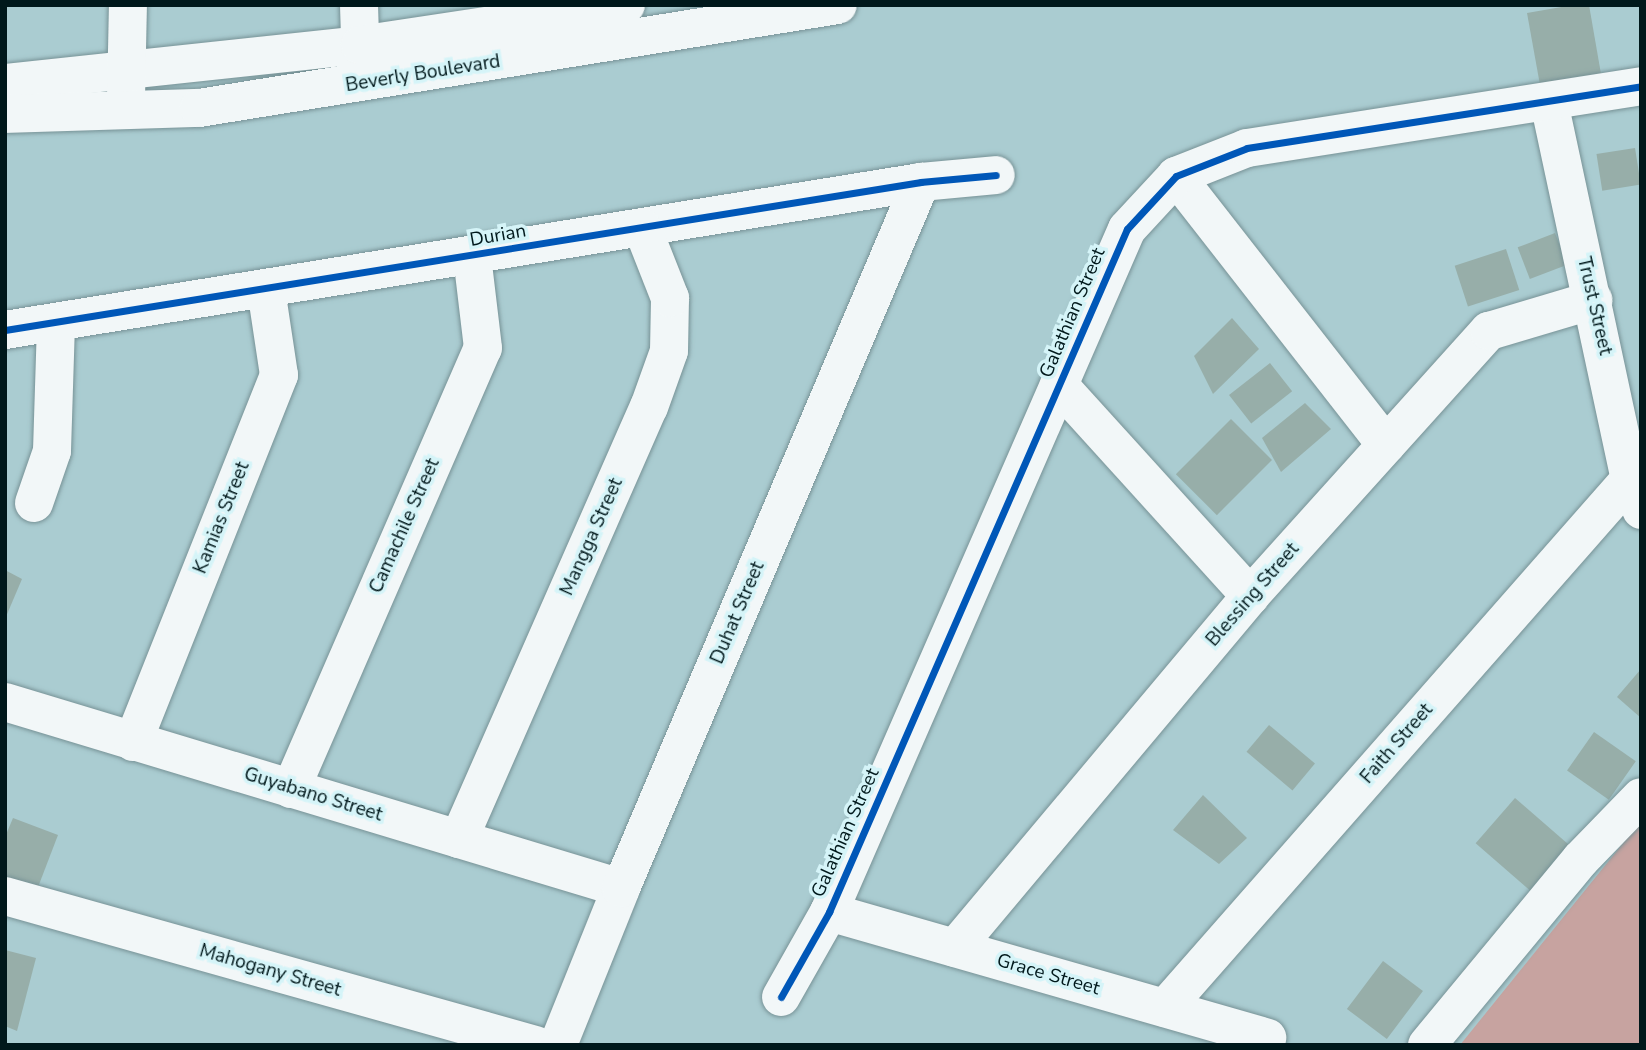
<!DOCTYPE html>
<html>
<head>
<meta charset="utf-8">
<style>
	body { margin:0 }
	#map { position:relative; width:1646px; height:1050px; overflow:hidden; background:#aaccd1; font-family:"Nunito Sans",sans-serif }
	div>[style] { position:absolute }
	.green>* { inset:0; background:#c7a3a0 }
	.building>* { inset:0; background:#97aea9; transform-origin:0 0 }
	.roads { filter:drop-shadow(0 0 2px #779296) drop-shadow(0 0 2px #779296) }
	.minor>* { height:38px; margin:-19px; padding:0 19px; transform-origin:19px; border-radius:19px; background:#f2f7f8 }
	.cycleway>* { height:7px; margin:-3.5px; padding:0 3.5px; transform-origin:3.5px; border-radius:3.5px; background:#0057b8 }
	span { translate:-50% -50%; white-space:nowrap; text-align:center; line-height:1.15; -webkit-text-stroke:7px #d5f4f8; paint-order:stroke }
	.street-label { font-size:19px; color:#00181b }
	.frame { position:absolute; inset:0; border:7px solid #00181b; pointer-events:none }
</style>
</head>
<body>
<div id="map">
	<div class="green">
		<i style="clip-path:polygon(1641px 821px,1641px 1045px,1460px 1045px)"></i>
	</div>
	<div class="building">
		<i style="clip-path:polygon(1573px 5px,1589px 5px,1601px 74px,1540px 85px,1527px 13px)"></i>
		<i style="left:1635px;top:148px;width:37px;height:39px;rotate:81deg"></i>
		<i style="left:1555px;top:233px;width:34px;height:40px;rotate:69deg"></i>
		<i style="left:1506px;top:249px;width:43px;height:54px;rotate:72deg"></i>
		<i style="clip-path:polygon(1232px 318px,1259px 349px,1213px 394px,1194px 356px)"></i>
		<i style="left:1270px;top:363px;width:36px;height:52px;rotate:52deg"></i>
		<i style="clip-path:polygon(1305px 403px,1331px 429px,1281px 472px,1262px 438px)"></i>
		<i style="left:1231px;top:419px;width:58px;height:78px;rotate:45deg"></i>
		<i style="clip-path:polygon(5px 570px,22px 579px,5px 619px)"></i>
		<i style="clip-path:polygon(1641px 669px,1641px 718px,1617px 697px)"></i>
		<i style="left:1269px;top:725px;width:60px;height:35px;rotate:40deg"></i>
		<i style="left:1594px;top:732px;width:51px;height:47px;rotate:35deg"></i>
		<i style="clip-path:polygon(1203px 795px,1247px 838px,1219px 864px,1173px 830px)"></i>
		<i style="left:1515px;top:798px;width:79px;height:60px;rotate:41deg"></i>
		<i style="clip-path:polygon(13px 818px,58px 835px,35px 895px,5px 883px,5px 837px)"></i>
		<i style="clip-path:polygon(5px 950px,36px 958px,17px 1031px,5px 1026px)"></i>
		<i style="left:1383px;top:961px;width:50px;height:60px;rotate:37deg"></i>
	</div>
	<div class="roads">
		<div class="minor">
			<i style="left:359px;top:5px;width:65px;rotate:88.2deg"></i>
			<i style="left:5px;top:83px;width:357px;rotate:-6.1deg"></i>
			<i style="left:360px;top:45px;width:269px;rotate:-8.6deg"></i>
			<i style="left:126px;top:98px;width:93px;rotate:-88.8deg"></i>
			<i style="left:1549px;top:102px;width:386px;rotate:77.9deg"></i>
			<i style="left:1630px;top:479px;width:33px;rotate:70deg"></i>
			<i style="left:5px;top:114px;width:194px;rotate:-1.8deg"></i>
			<i style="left:199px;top:108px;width:647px;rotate:-9.16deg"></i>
			<i style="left:1176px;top:176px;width:341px;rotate:52deg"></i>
			<i style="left:5px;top:330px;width:928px;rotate:-9.18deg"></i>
			<i style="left:921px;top:182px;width:75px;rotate:-5.3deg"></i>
			<i style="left:1059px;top:385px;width:285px;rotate:47.8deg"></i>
			<i style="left:34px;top:503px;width:55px;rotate:-70.9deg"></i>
			<i style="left:52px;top:451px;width:128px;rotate:-88.2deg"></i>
			<i style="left:5px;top:702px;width:643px;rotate:16.8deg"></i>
			<i style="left:133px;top:742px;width:395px;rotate:-68.3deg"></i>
			<i style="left:279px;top:375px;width:87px;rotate:-98.6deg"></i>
			<i style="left:291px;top:789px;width:481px;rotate:-66.5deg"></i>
			<i style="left:483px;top:348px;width:93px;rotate:-96.8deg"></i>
			<i style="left:459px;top:839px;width:472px;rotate:-66.3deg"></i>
			<i style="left:649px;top:407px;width:59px;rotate:-70.3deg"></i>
			<i style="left:669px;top:351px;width:53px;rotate:-88.9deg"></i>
			<i style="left:670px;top:298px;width:76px;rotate:-111.5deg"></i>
			<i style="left:5px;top:896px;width:551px;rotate:15.7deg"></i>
			<i style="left:829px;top:912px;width:456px;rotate:16deg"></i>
			<i style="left:955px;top:948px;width:459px;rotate:-50deg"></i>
			<i style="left:1250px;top:596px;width:357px;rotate:-48deg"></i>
			<i style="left:1489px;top:331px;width:109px;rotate:-16.6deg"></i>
			<i style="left:781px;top:997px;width:98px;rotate:-60.5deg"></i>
			<i style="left:829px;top:912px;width:745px;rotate:-66.43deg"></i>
			<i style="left:1127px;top:229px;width:72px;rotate:-47.2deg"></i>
			<i style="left:1176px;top:176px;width:76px;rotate:-21.5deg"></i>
			<i style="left:1247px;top:148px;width:399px;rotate:-8.9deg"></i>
			<i style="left:1165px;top:1008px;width:704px;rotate:-48.68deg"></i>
			<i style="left:558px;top:1045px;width:169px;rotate:-68.1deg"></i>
			<i style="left:621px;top:888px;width:767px;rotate:-66.98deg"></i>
			<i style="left:1427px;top:1045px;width:241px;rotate:-50.4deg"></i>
			<i style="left:1581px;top:859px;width:86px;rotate:-45.9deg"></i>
		</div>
	</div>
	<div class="cycleway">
		<i style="left:5px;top:330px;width:928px;rotate:-9.18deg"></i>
		<i style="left:921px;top:182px;width:75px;rotate:-5.3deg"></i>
		<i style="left:781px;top:997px;width:98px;rotate:-60.5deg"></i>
		<i style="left:829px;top:912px;width:745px;rotate:-66.43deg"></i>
		<i style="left:1127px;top:229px;width:72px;rotate:-47.2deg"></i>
		<i style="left:1176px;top:176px;width:76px;rotate:-21.5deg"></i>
		<i style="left:1247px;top:148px;width:399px;rotate:-8.9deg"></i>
	</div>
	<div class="street-label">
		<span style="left:423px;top:74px;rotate:-9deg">Beverly Boulevard</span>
		<span style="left:498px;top:236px;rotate:-10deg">Durian</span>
		<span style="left:1594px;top:306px;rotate:77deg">Trust Street</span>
		<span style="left:1073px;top:313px;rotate:-67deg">Galathian Street</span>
		<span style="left:222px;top:518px;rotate:-68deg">Kamias Street</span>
		<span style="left:405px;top:526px;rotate:-66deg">Camachile Street</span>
		<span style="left:592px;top:537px;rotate:-66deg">Mangga Street</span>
		<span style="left:1253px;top:595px;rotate:-49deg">Blessing Street</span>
		<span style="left:738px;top:613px;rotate:-67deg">Duhat Street</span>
		<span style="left:1397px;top:744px;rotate:-49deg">Faith Street</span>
		<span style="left:313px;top:795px;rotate:17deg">Guyabano Street</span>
		<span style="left:846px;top:833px;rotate:-66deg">Galathian Street</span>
		<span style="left:270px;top:971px;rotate:16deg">Mahogany Street</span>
		<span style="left:1048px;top:975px;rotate:16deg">Grace Street</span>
	</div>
	<div class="frame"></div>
</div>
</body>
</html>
